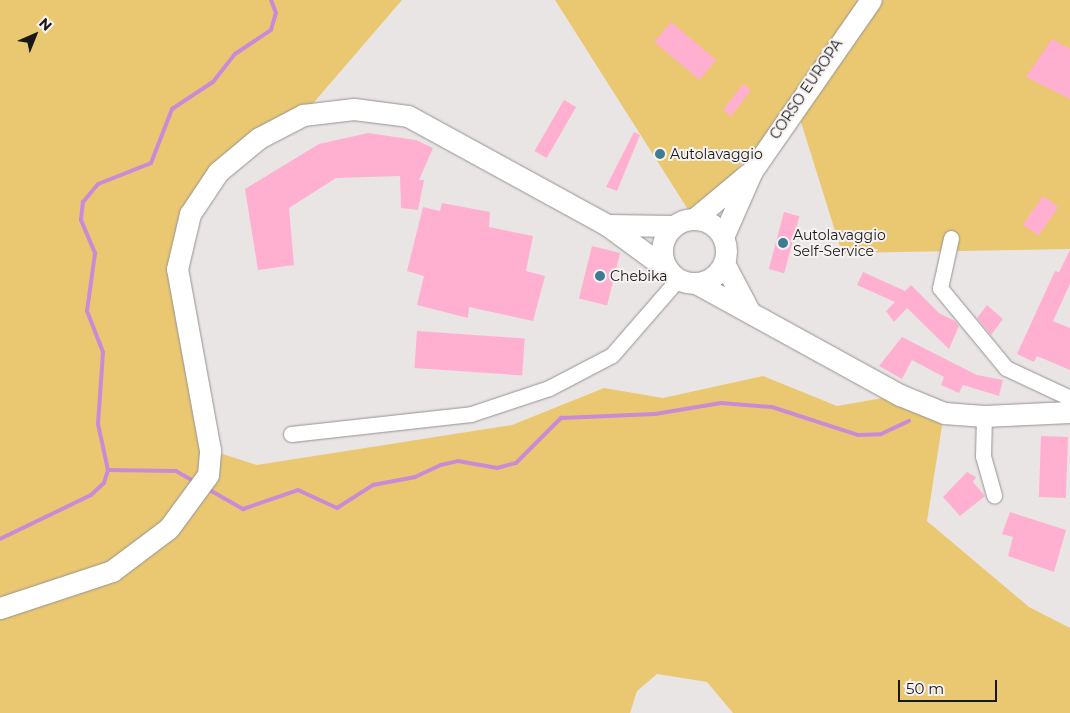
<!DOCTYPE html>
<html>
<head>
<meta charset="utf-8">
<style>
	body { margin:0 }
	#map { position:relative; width:1070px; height:713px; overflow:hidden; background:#e9e5e4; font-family:Montserrat,sans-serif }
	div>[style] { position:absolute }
	.green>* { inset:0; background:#eac872 }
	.stream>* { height:4px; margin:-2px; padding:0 2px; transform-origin:2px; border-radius:2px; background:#ca8bd6 }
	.building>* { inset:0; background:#ffb0d1; transform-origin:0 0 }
	.roads { filter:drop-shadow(0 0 1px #969292) drop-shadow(0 0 1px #969292) }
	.minor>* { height:15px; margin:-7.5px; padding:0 7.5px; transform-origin:7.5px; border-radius:7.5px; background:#fff }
	.secondary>* { height:21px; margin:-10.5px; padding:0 10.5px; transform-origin:10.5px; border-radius:10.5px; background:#fff }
	.secondary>.ring { margin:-10.5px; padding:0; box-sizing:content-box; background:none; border:21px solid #fff; border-radius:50% }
	.dots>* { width:14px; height:14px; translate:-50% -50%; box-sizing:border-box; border:2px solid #f6f2f2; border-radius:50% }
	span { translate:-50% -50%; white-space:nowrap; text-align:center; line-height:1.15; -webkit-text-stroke:4px #f6f2f2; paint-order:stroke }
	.street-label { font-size:14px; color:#191818 }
	.poi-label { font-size:14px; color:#191818 }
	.left { translate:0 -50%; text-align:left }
	.north { position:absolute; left:10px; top:10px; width:50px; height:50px; -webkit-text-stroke:4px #f6f2f2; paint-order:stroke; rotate:44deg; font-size:14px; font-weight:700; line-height:20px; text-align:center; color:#191818 }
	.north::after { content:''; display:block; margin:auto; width:18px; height:22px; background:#191818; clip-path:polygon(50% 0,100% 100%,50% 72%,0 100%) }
	.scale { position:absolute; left:898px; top:680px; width:99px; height:22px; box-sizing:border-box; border:2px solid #191818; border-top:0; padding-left:6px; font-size:15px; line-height:18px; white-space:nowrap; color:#191818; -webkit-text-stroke:4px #f6f2f2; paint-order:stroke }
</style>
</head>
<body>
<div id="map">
	<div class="green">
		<i style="clip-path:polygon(0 0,402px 0,303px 115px,218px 172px,177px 269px,210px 450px,257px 465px,512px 425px,604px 388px,663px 398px,763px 376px,837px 406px,900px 395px,944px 413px,927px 521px,1029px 607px,1070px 628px,1070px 713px,733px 713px,707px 682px,657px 674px,637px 691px,630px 713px,0 713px)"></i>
		<i style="clip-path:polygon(555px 0,1070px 0,1070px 249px,842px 253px,795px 103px,694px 219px)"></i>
	</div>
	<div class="stream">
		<i style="left:108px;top:470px;width:68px;rotate:0.8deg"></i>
		<i style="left:176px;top:471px;width:22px;rotate:30deg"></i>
		<i style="left:206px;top:488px;width:43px;rotate:29.6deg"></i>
		<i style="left:243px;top:509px;width:58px;rotate:-19.1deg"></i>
		<i style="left:298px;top:490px;width:43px;rotate:24.8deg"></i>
		<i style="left:337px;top:508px;width:43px;rotate:-32.6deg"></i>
		<i style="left:373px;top:485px;width:43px;rotate:-10.8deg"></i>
		<i style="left:415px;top:477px;width:29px;rotate:-25deg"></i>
		<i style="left:441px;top:465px;width:17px;rotate:-13deg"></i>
		<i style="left:458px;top:461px;width:40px;rotate:10deg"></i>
		<i style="left:497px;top:468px;width:20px;rotate:-15deg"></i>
		<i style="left:516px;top:463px;width:64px;rotate:-45deg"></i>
		<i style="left:561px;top:418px;width:94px;rotate:-2.4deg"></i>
		<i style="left:655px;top:414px;width:67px;rotate:-9.5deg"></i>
		<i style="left:721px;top:403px;width:51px;rotate:4.5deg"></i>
		<i style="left:772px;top:407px;width:90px;rotate:18deg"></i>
		<i style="left:858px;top:435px;width:23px;rotate:-2deg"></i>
		<i style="left:881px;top:434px;width:31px;rotate:-25deg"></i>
		<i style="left:0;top:539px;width:101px;rotate:-25.8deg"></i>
		<i style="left:91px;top:495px;width:18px;rotate:-43deg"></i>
		<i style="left:104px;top:483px;width:14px;rotate:-73deg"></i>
		<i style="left:108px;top:470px;width:47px;rotate:-102.3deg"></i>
		<i style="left:98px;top:424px;width:72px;rotate:-86deg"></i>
		<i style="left:103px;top:352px;width:44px;rotate:-111.3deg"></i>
		<i style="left:87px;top:311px;width:59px;rotate:-82.1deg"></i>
		<i style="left:95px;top:253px;width:36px;rotate:-113deg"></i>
		<i style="left:81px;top:220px;width:18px;rotate:-84deg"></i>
		<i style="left:83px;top:202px;width:23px;rotate:-50deg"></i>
		<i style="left:98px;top:184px;width:57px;rotate:-21.6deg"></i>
		<i style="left:151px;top:163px;width:58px;rotate:-68.7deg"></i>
		<i style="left:172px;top:109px;width:49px;rotate:-33.4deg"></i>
		<i style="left:213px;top:82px;width:36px;rotate:-52deg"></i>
		<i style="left:235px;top:54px;width:43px;rotate:-33.7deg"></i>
		<i style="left:271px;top:30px;width:18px;rotate:-74deg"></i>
		<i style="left:276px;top:13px;width:14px;rotate:-111deg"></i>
	</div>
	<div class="building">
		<i style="left:671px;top:22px;width:59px;height:26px;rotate:40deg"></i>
		<i style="clip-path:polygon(1052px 39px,1070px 49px,1070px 99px,1026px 77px)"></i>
		<i style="left:743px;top:84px;width:10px;height:33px;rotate:37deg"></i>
		<i style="left:564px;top:100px;width:14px;height:59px;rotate:30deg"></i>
		<i style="clip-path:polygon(634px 132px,640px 135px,617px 191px,606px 187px)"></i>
		<i style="clip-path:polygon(368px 133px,416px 140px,433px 148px,419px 180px,424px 180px,418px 210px,401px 208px,400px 176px,336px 178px,289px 208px,294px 265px,258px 270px,245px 189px,319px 144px)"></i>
		<i style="left:1043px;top:196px;width:19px;height:35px;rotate:35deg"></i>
		<i style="clip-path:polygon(442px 203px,490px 212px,489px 227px,533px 236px,526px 271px,545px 276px,533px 321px,469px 307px,468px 318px,417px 305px,424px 276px,407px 271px,423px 207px,440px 211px)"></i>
		<i style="left:784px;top:212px;width:16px;height:59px;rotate:15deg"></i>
		<i style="left:592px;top:246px;width:29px;height:54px;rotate:14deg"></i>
		<i style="clip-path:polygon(1070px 250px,1070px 284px,1053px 321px,1070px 328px,1070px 370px,1037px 356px,1034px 362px,1017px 354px,1055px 271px,1059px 272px)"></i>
		<i style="clip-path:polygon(863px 272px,905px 291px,911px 285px,939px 313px,955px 321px,959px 326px,949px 349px,907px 308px,894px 322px,886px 311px,895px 302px,857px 285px)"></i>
		<i style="clip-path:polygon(987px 305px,1003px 319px,991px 335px,977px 318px)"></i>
		<i style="left:417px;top:331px;width:108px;height:37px;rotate:4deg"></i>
		<i style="clip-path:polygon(902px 337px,977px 375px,1003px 380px,999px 396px,963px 385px,959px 393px,941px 385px,944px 377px,912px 360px,902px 379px,879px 366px)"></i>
		<i style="left:1041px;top:436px;width:27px;height:61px;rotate:2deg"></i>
		<i style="clip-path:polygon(967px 472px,976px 477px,973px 482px,985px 496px,960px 516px,943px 497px)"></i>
		<i style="clip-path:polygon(1010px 512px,1066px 530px,1054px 572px,1008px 556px,1013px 537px,1002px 534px)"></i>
	</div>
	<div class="roads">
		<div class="minor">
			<i style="left:951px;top:238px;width:51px;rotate:102.4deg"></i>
			<i style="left:940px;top:288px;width:104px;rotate:50.5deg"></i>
			<i style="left:1006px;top:368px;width:71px;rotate:25.1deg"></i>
			<i style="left:984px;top:416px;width:40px;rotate:91.4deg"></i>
			<i style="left:983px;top:456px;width:41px;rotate:74.2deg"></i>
			<i style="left:291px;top:434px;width:181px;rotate:-6.3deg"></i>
			<i style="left:471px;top:414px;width:82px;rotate:-18.4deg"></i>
			<i style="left:549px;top:388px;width:71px;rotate:-27.6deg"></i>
			<i style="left:612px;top:355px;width:101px;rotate:-49deg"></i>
		</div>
		<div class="secondary">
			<i style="left:694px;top:219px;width:70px;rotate:-39.8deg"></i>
			<i class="ring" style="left:662px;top:219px;width:43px;height:43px"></i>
			<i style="left:607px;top:225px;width:67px;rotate:0.9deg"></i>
			<i style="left:723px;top:237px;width:72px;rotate:-66.3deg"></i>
			<i style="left:752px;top:171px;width:208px;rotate:-55.2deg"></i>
			<i style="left:724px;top:263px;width:52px;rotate:62.4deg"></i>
			<i style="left:696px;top:283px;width:233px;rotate:28.8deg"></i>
			<i style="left:900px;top:395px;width:48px;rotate:22.2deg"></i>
			<i style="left:944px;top:413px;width:40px;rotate:4.3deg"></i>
			<i style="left:984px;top:416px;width:86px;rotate:-2.7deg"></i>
			<i style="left:0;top:608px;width:118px;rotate:-18.3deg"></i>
			<i style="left:112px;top:571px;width:71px;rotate:-37deg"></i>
			<i style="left:169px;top:528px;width:66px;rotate:-53.7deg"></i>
			<i style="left:208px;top:475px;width:25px;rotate:-85deg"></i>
			<i style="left:210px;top:450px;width:184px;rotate:-100.3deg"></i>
			<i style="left:177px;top:269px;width:57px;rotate:-76.7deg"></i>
			<i style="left:190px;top:214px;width:50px;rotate:-56.3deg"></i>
			<i style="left:218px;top:172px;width:53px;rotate:-39.7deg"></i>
			<i style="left:259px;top:138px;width:50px;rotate:-27.6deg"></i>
			<i style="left:303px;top:115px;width:51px;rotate:-6.7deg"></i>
			<i style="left:354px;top:109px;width:54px;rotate:7.4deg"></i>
			<i style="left:408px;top:116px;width:227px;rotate:28.7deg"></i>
			<i style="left:607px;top:225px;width:74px;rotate:36.3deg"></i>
		</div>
	</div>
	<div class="dots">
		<i style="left:660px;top:154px;background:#3f7c93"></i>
		<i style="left:783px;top:243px;background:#3f7c93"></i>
		<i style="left:600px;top:276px;background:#3f7c93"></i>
	</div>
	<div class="street-label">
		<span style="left:806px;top:89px;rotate:-56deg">CORSO EUROPA</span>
	</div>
	<div class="poi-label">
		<span class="left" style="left:670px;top:154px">Autolavaggio</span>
		<span class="left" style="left:793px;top:243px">Autolavaggio<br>Self-Service</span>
		<span class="left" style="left:610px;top:276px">Chebika</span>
	</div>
	<div class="north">N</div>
	<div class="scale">50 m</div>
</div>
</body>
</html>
